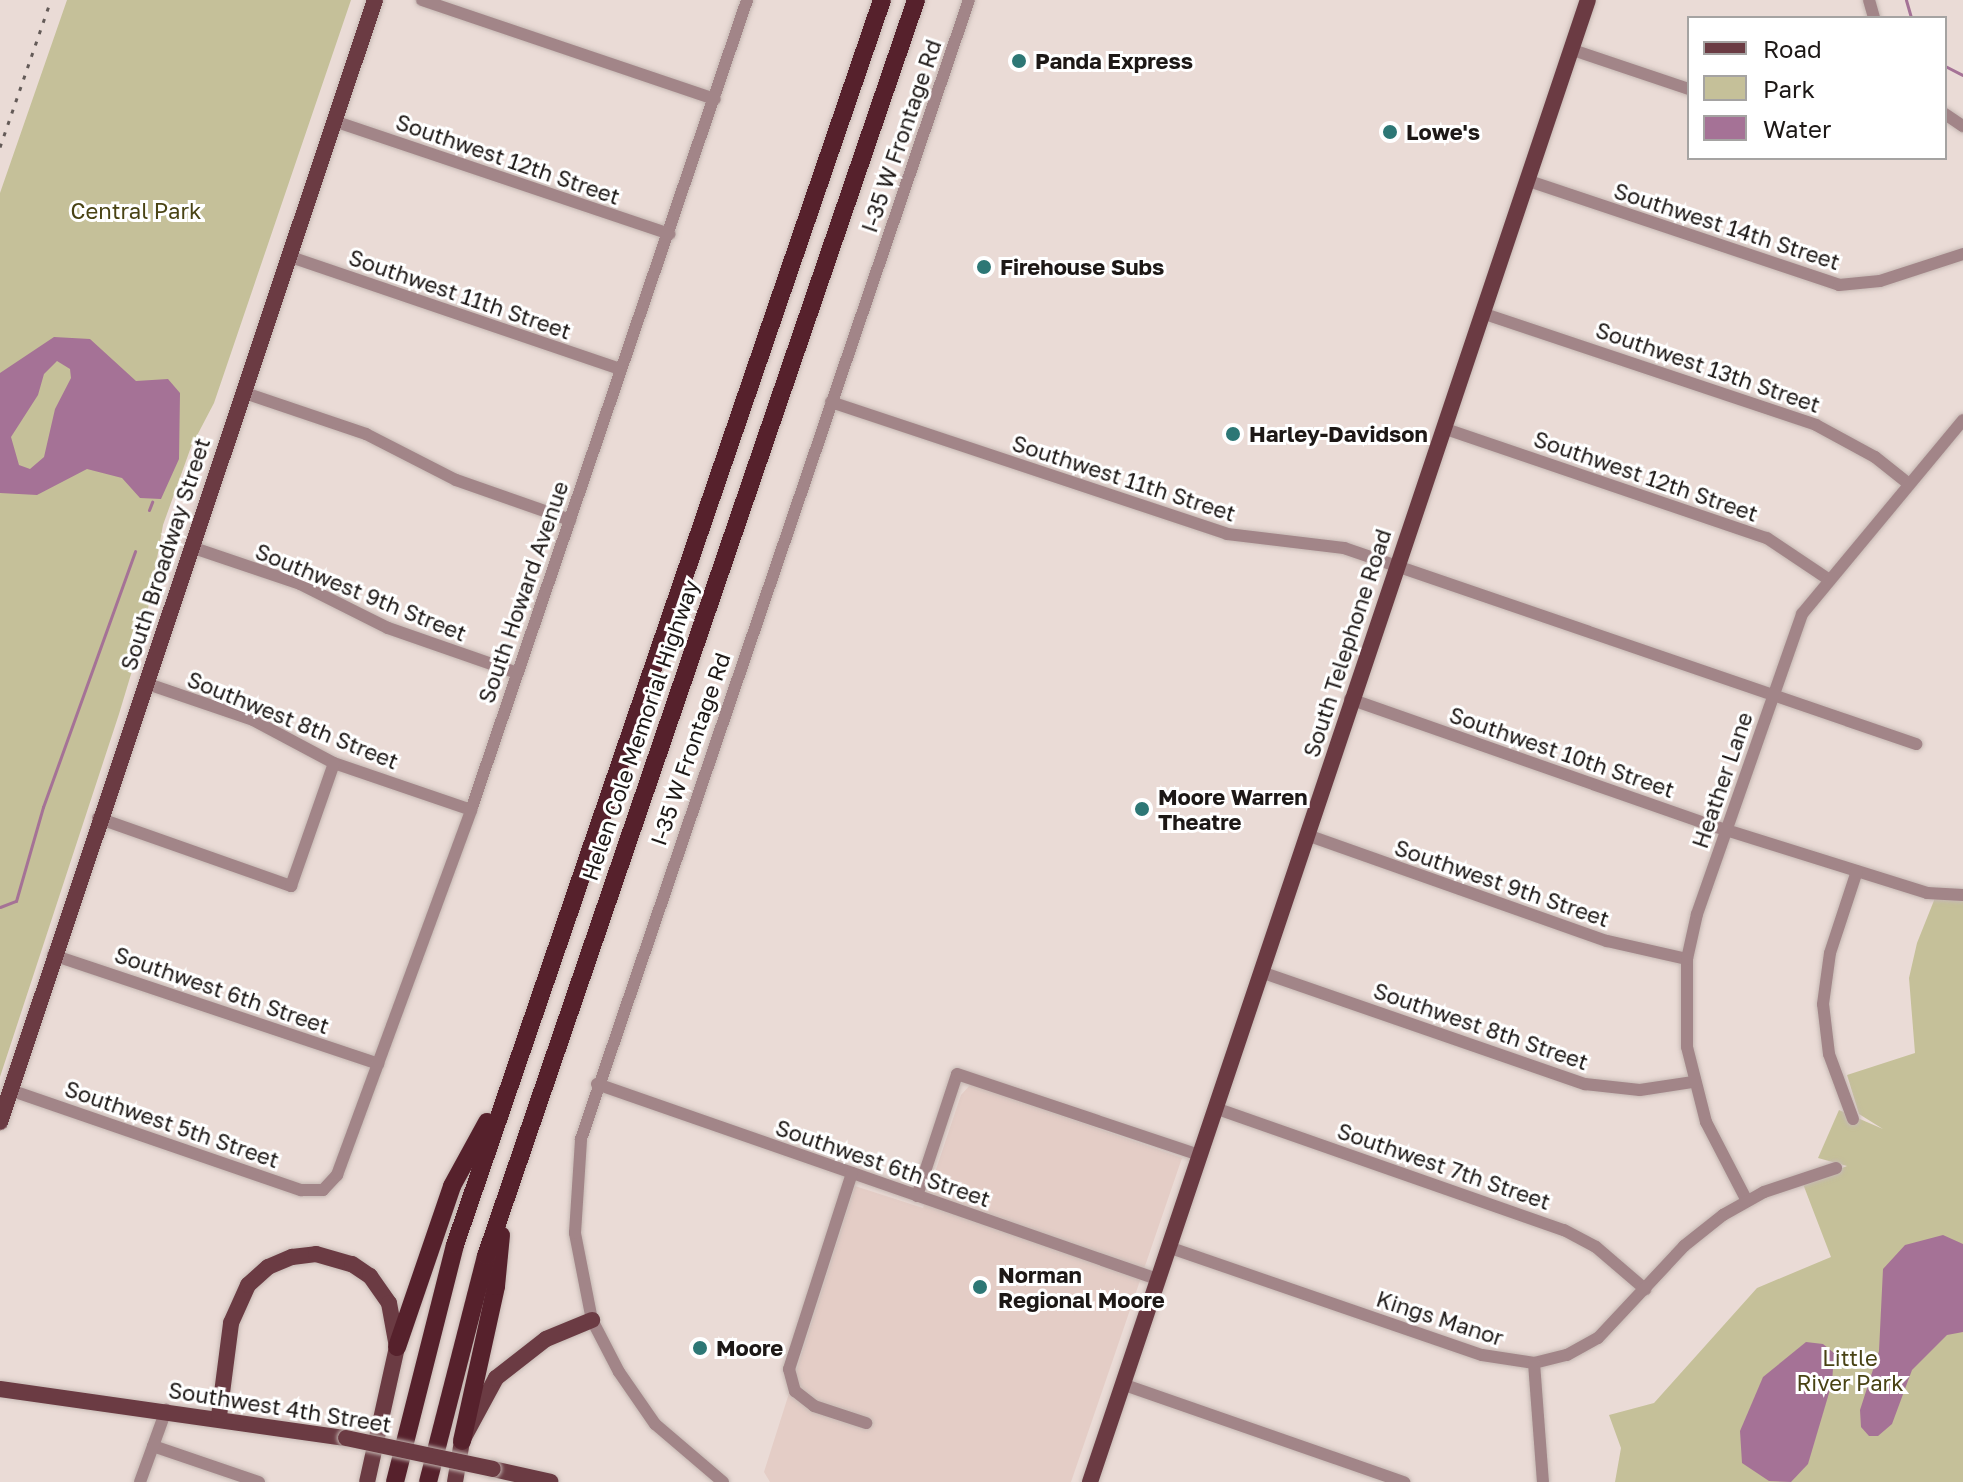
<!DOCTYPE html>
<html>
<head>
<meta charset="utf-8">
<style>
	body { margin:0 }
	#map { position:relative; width:1963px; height:1482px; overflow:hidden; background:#eadbd6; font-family:"Golos Text",sans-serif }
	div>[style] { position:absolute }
	.built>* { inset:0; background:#e4cdc6 }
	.green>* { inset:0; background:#c5c099 }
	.water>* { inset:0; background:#a57296 }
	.stream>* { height:3px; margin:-1.5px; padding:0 1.5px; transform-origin:1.5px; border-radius:1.5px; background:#a57296 }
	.roads { filter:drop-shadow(0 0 2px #c5b8b3) drop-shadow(0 0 2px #c5b8b3) }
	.minor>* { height:12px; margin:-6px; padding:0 6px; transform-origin:6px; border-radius:6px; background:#a28588 }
	.major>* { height:16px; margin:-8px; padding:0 8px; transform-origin:8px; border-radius:8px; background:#6b3b43 }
	.highway>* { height:18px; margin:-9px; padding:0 9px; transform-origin:9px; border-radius:9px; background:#56212c }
	.rail>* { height:3px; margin-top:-1.5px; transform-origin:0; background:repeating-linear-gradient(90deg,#635a57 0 4px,transparent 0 12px) }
	.bridges { filter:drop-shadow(0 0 2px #c5b8b3) drop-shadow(0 0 2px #c5b8b3) }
	.major-bridge>* { height:16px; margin:-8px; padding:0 8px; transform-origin:8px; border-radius:8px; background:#6b3b43 }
	.dots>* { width:22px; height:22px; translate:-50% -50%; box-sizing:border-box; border:4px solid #fff; border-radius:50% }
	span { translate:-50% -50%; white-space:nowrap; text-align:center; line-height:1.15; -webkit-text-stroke:6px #fff; paint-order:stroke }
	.poi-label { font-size:22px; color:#1d1816; font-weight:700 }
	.left { translate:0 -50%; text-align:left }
	.street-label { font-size:22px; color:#1d1816 }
	.park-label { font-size:22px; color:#494314 }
	.legend { position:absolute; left:1687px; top:16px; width:260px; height:144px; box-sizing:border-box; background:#fff; border:2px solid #a5a3a2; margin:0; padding:10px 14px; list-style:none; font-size:24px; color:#1d1816 }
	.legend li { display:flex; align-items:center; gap:16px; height:40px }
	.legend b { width:40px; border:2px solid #a5a3a2 }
</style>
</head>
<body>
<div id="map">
	<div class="built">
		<i style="clip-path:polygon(971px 1084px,1182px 1158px,1071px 1482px,770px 1482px,764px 1472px,855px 1186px,923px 1208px,961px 1095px)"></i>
	</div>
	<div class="green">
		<i style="clip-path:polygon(67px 0,351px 0,214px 403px,191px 447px,163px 525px,144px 631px,119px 714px,0 1077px,0 193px)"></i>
		<i style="clip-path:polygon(1963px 890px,1963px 1482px,1615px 1482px,1621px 1448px,1609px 1415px,1654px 1403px,1757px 1288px,1831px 1257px,1803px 1184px,1847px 1166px,1818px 1158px,1839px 1110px,1883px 1129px,1859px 1114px,1847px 1075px,1915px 1053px,1909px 978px,1917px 943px,1935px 898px)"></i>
	</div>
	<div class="water">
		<i style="clip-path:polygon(evenodd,54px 337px,90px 339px,136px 381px,168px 379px,180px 393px,179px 459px,161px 499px,140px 498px,122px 478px,87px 469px,37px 495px,0 493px,0 373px,54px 337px,57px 361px,70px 369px,71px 378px,55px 409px,44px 457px,30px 469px,19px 465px,11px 437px,38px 395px,44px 374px,57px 361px)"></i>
		<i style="clip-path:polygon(1943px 1235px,1963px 1244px,1963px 1332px,1947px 1335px,1912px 1370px,1892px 1424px,1878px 1436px,1869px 1436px,1861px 1427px,1860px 1410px,1879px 1351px,1883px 1269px,1905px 1245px)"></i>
		<i style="clip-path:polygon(1806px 1342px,1823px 1344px,1834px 1353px,1832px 1383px,1808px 1464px,1791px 1482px,1769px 1481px,1742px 1463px,1740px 1431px,1763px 1377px)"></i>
	</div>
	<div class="stream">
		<i style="left:1906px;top:0;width:19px;rotate:74deg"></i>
		<i style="left:1945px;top:66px;width:20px;rotate:27deg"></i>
		<i style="left:149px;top:510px;width:9px;rotate:-69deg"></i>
		<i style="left:0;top:907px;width:17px;rotate:-21deg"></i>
		<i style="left:16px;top:901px;width:98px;rotate:-74deg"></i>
		<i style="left:43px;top:807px;width:272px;rotate:-70.2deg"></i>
	</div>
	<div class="roads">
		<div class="minor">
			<i style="left:422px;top:0;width:309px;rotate:18.7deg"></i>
			<i style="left:1869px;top:0;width:19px;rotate:74deg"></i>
			<i style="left:1570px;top:49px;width:126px;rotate:18.6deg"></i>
			<i style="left:1945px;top:114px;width:22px;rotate:34deg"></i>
			<i style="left:334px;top:121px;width:354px;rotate:18.6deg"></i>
			<i style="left:1526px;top:180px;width:330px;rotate:18.5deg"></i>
			<i style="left:1839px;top:285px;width:41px;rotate:-5.6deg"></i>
			<i style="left:1880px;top:281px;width:87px;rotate:-18deg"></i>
			<i style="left:288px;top:256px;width:351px;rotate:18.8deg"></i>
			<i style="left:1482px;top:313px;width:352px;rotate:18.5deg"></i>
			<i style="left:1816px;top:425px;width:67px;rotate:28.5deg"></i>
			<i style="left:1875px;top:457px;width:43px;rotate:38.5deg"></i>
			<i style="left:242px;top:392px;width:131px;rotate:18.7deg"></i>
			<i style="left:366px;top:434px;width:101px;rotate:27.1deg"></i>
			<i style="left:456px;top:480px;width:121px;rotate:19.3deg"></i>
			<i style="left:831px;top:402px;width:417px;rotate:18.4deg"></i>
			<i style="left:1227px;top:534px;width:118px;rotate:6.8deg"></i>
			<i style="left:1344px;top:548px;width:605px;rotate:18.91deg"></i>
			<i style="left:1443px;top:428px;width:342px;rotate:18.8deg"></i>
			<i style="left:1767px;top:538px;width:73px;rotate:33.9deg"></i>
			<i style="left:191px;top:547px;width:115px;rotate:18.7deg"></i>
			<i style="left:300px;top:584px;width:98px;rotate:26.6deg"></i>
			<i style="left:388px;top:628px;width:137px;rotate:19.2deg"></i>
			<i style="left:145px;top:683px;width:114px;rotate:18.9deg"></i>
			<i style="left:253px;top:720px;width:92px;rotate:28deg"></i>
			<i style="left:334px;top:763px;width:145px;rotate:18.9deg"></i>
			<i style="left:1350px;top:699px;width:378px;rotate:19.3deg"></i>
			<i style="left:1707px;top:824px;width:231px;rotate:17.4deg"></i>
			<i style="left:1927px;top:893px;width:36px;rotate:3deg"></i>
			<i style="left:98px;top:818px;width:205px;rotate:19.4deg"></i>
			<i style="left:291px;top:886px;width:130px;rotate:-70.7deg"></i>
			<i style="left:1307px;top:835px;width:318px;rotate:19.5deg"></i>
			<i style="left:1607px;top:941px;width:82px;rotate:12.7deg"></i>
			<i style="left:53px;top:955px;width:343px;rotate:18.5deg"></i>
			<i style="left:1261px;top:972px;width:343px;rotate:19.1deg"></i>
			<i style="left:1585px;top:1084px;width:55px;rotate:6.2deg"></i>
			<i style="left:1640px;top:1090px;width:54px;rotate:-8.6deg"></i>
			<i style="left:597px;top:1084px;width:593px;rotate:19.2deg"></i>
			<i style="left:10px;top:1090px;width:308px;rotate:19deg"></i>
			<i style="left:301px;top:1190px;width:22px"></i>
			<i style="left:323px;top:1190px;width:21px;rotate:-47deg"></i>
			<i style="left:337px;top:1175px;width:389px;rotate:-69.8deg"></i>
			<i style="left:471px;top:810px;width:856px;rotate:-71.18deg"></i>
			<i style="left:1215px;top:1108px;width:370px;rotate:19.3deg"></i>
			<i style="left:1564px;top:1230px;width:36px;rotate:28deg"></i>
			<i style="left:1596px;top:1247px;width:65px;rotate:40.6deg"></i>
			<i style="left:1853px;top:1119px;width:69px;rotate:-110.3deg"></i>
			<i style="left:1829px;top:1054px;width:50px;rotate:-96.8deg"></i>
			<i style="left:1823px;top:1004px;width:51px;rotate:-82.2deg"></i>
			<i style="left:1830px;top:953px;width:86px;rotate:-71.8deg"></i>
			<i style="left:852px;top:1173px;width:206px;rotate:107.8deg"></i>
			<i style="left:789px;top:1369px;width:23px;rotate:75deg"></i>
			<i style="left:795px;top:1391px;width:24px;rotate:38deg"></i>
			<i style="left:814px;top:1406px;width:55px;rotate:18.1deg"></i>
			<i style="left:917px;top:1196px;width:128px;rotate:-71.8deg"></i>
			<i style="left:957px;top:1074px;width:255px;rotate:18.5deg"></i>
			<i style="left:1747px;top:1201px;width:89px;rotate:-117.4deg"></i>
			<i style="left:1706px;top:1122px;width:77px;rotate:-104.2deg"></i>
			<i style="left:1687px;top:1047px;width:88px;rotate:-90deg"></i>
			<i style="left:1687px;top:959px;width:46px;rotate:-77.5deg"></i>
			<i style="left:1697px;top:914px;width:318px;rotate:-70.7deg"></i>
			<i style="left:1802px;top:614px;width:252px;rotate:-50.3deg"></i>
			<i style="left:1168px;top:1247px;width:332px;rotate:19deg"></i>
			<i style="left:1482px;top:1355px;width:53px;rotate:8.7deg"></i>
			<i style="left:1534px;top:1363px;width:34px;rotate:-14deg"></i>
			<i style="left:1567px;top:1355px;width:35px;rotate:-29deg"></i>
			<i style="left:1598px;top:1338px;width:126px;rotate:-46.9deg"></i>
			<i style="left:1684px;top:1246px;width:50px;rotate:-38.5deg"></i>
			<i style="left:1723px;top:1215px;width:47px;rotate:-29.3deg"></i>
			<i style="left:1764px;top:1192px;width:76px;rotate:-18.4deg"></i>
			<i style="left:1534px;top:1363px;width:119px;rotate:85.7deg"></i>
			<i style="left:1122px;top:1384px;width:299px;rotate:19.2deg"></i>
			<i style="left:153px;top:1446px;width:112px;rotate:18.8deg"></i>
			<i style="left:140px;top:1482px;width:77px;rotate:-70.1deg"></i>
			<i style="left:723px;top:1482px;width:89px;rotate:-139.5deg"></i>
			<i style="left:655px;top:1424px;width:63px;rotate:-124.7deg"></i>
			<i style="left:619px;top:1372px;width:59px;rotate:-117.4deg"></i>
			<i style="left:592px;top:1320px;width:89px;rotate:-101.1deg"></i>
			<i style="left:575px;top:1233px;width:94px;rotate:-86.3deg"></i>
			<i style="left:581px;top:1139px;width:1203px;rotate:-71.19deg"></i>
		</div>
		<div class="major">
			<i style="left:0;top:1122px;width:1183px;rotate:-71.52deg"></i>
			<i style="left:0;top:1389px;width:349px;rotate:8.1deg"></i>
			<i style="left:219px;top:1416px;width:94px;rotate:-82.6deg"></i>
			<i style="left:231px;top:1323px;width:42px;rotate:-65.9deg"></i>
			<i style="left:248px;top:1285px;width:27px;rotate:-42deg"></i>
			<i style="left:268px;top:1267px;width:26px;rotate:-23deg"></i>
			<i style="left:292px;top:1257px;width:24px;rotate:-7deg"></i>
			<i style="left:316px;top:1254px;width:37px;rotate:16deg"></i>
			<i style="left:352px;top:1264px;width:22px;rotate:34deg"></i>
			<i style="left:370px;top:1276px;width:33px;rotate:55deg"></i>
			<i style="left:389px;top:1303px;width:45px;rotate:79.7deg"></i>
			<i style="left:397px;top:1347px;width:138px;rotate:102.5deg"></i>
			<i style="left:493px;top:1469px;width:59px;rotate:12.6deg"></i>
			<i style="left:455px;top:1482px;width:42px;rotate:-80.3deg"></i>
			<i style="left:462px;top:1441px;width:72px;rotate:-61.6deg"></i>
			<i style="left:496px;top:1378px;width:63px;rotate:-38deg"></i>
			<i style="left:546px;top:1339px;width:50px;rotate:-22.4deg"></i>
			<i style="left:1090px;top:1482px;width:1563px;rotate:-71.43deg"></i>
		</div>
		<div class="highway">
			<i style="left:397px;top:1347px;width:170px;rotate:-71.1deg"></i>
			<i style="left:452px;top:1186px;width:73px;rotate:-61.3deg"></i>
			<i style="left:462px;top:1441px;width:159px;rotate:-77.6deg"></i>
			<i style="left:496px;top:1286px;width:51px;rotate:-84.4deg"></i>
			<i style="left:395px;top:1482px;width:244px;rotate:-75.8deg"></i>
			<i style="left:455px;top:1245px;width:1316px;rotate:-71.07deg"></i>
			<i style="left:428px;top:1482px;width:233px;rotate:-75.6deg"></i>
			<i style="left:486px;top:1256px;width:1328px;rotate:-71.1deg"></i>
		</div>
	</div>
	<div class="rail">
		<i style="left:0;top:147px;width:156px;rotate:-70.9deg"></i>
	</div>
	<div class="bridges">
		<div class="major-bridge">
			<i style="left:346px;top:1438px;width:150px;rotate:11.9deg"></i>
		</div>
	</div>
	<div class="dots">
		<i style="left:1019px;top:61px;background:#2d7775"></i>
		<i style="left:1390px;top:132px;background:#2d7775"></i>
		<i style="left:984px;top:267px;background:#2d7775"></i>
		<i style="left:1233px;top:434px;background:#2d7775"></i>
		<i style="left:1142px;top:809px;background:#2d7775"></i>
		<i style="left:980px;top:1287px;background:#2d7775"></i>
		<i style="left:700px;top:1348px;background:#2d7775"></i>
	</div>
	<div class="poi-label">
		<span class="left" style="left:1035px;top:61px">Panda Express</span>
		<span class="left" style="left:1406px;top:132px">Lowe's</span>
		<span class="left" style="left:1000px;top:267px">Firehouse Subs</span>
		<span class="left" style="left:1249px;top:434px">Harley-Davidson</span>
		<span class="left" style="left:1158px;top:809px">Moore Warren<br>Theatre</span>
		<span class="left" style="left:998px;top:1287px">Norman<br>Regional Moore</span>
		<span class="left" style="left:716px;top:1348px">Moore</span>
	</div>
	<div class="street-label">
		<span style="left:901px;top:136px;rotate:-71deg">I-35 W Frontage Rd</span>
		<span style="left:508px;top:159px;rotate:19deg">Southwest 12th Street</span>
		<span style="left:1727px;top:226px;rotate:18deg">Southwest 14th Street</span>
		<span style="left:460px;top:294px;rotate:19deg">Southwest 11th Street</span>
		<span style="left:1708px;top:367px;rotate:19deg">Southwest 13th Street</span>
		<span style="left:1646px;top:476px;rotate:19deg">Southwest 12th Street</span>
		<span style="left:1124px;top:478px;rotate:18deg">Southwest 11th Street</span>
		<span style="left:165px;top:554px;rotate:-72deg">South Broadway Street</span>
		<span style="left:361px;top:592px;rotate:22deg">Southwest 9th Street</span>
		<span style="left:523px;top:592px;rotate:-71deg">South Howard Avenue</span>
		<span style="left:1347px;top:643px;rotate:-72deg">South Telephone Road</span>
		<span style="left:293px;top:720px;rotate:22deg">Southwest 8th Street</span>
		<span style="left:640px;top:730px;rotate:-71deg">Helen Cole Memorial Highway</span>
		<span style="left:690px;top:749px;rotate:-71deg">I-35 W Frontage Rd</span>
		<span style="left:1562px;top:752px;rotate:19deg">Southwest 10th Street</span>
		<span style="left:1722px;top:780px;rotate:-71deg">Heather Lane</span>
		<span style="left:1502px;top:883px;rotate:19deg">Southwest 9th Street</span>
		<span style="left:222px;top:990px;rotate:19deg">Southwest 6th Street</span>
		<span style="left:1481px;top:1026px;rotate:19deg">Southwest 8th Street</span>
		<span style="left:172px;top:1124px;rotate:19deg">Southwest 5th Street</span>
		<span style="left:883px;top:1163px;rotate:19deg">Southwest 6th Street</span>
		<span style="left:1444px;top:1166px;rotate:19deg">Southwest 7th Street</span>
		<span style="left:1440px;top:1318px;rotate:18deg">Kings Manor</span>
		<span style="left:280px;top:1407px;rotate:9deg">Southwest 4th Street</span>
	</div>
	<div class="park-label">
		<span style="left:136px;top:211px">Central Park</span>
		<span style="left:1850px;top:1370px">Little<br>River Park</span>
	</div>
	<ul class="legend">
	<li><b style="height:10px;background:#6b3b43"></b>Road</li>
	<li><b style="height:22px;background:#c5c099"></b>Park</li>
	<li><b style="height:22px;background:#a57296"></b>Water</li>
	</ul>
</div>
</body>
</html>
